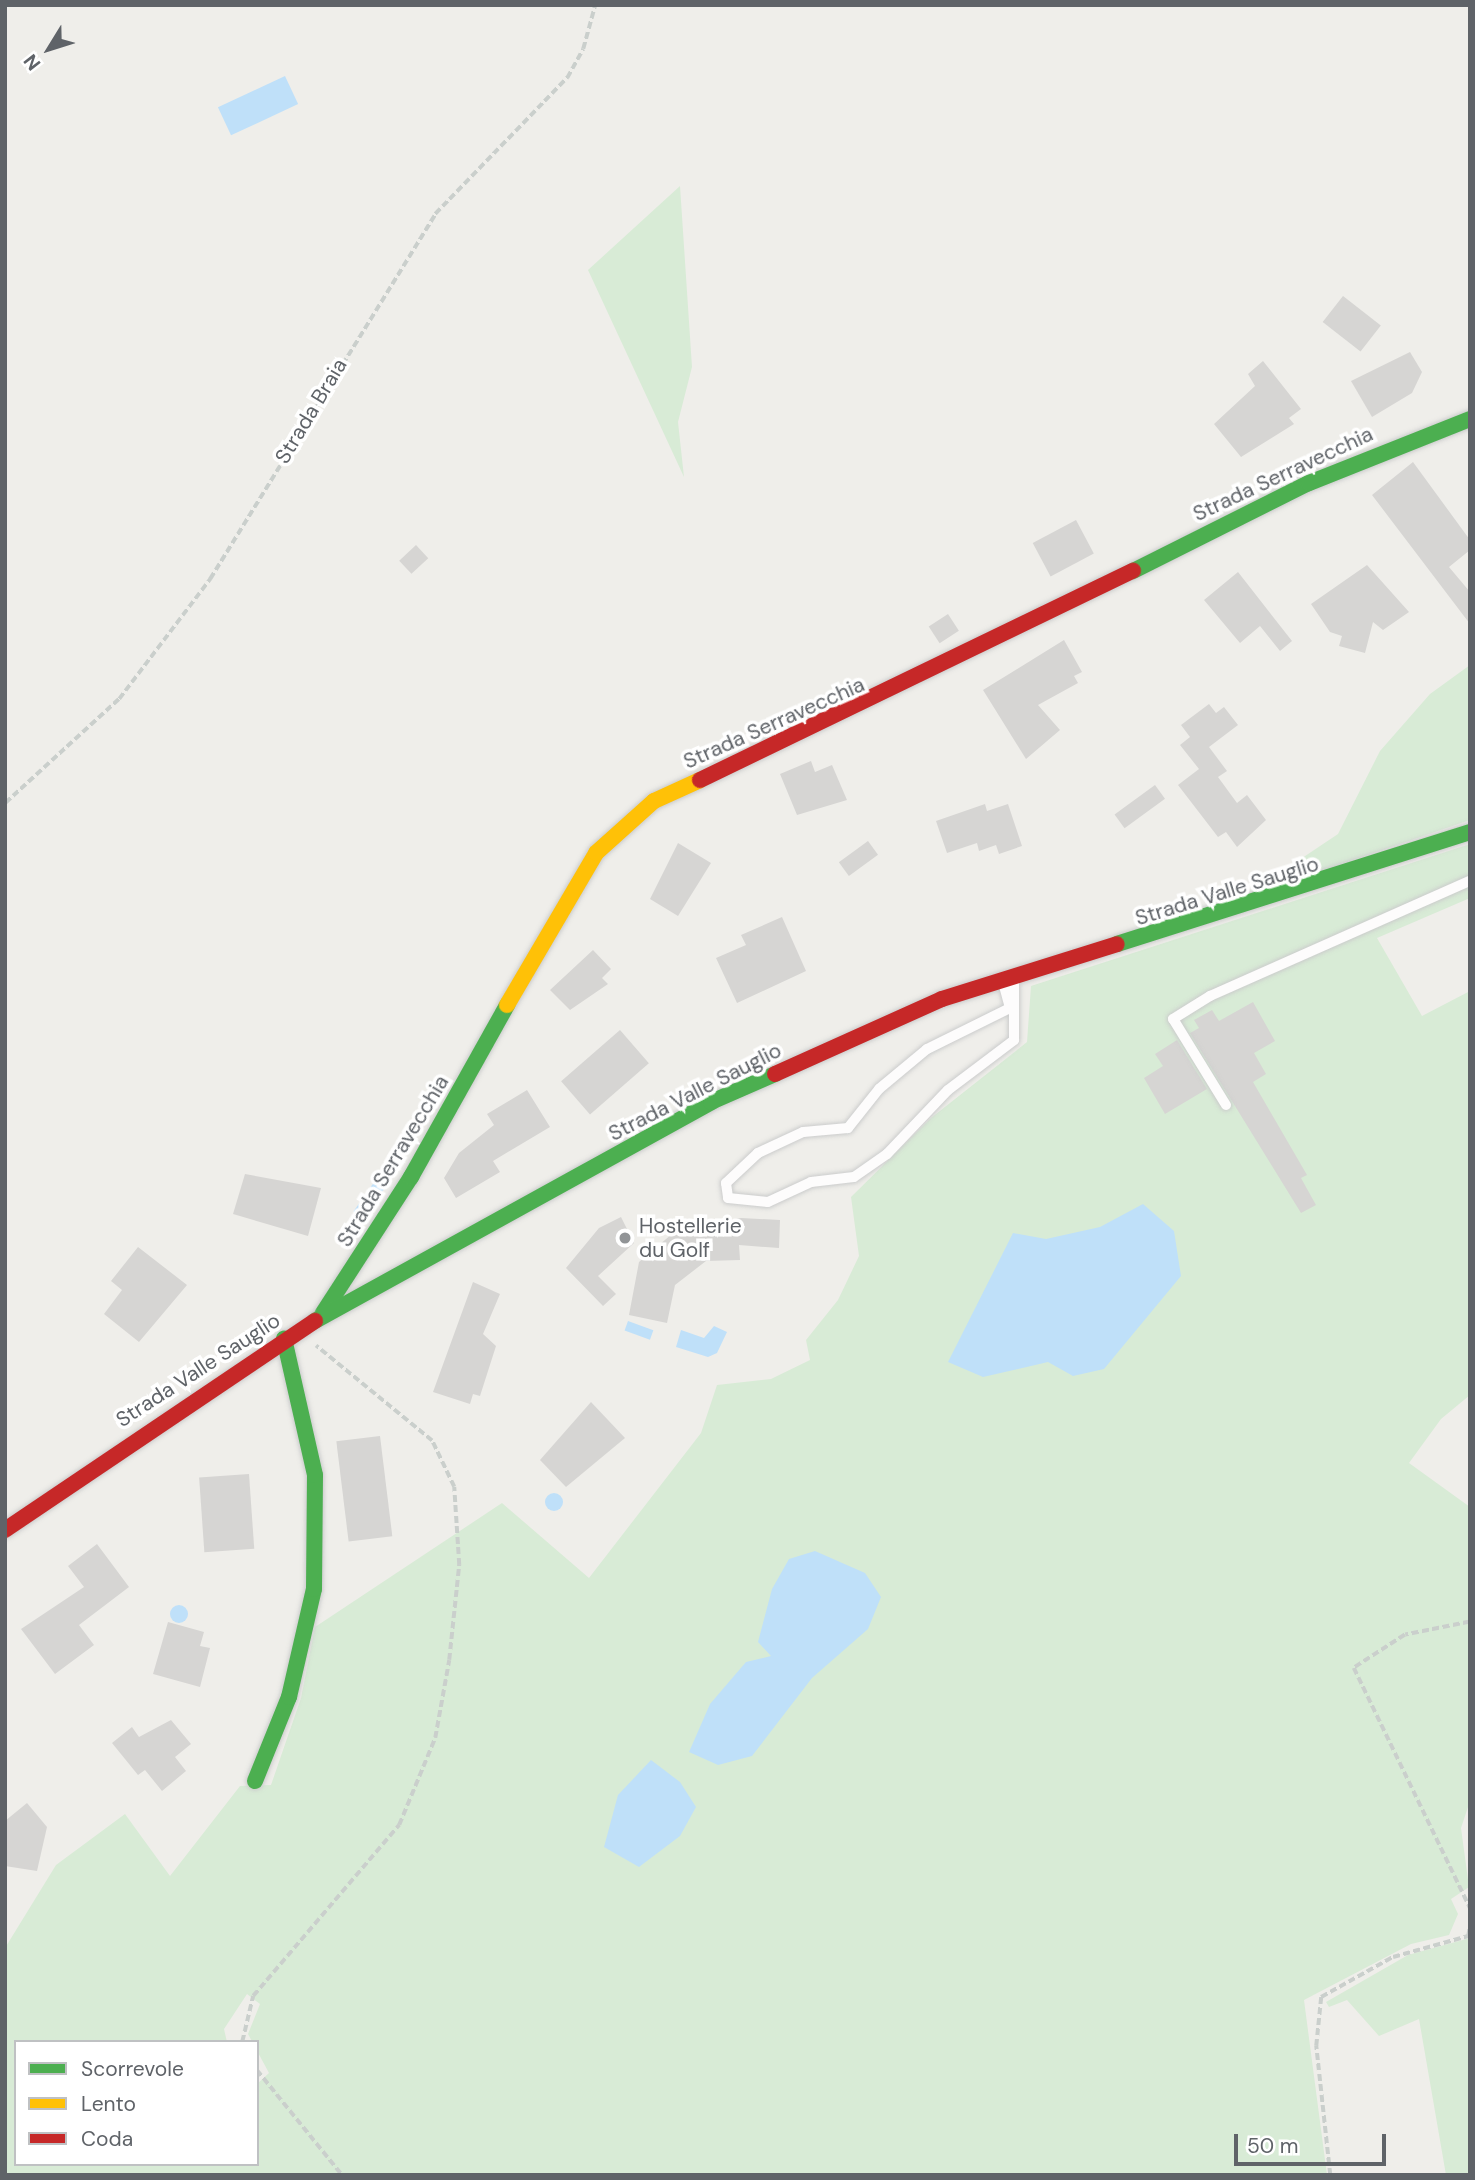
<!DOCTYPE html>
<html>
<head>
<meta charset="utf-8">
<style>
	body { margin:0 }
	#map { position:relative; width:1475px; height:2180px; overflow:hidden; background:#efeeea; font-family:"DM Sans",sans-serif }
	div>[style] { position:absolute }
	.green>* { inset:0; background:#d8ebd6 }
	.water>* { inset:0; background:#bfe0f9; transform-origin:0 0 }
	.round { border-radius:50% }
	.building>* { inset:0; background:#d6d5d3; transform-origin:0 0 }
	.path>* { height:3.5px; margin-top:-1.75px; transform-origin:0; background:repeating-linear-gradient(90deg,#cacfcc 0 7px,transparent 0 10.5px) }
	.roads { filter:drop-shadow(0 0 2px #cbcccc) drop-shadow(0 0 2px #cbcccc) }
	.lane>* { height:10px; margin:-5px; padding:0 5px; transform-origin:5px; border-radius:5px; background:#fdfcfc }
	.fast>* { height:16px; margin:-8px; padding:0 8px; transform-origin:8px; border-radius:8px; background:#4caf50 }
	.slow>* { height:16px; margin:-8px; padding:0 8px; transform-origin:8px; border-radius:8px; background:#ffc107 }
	.jam>* { height:16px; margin:-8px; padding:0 8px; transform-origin:8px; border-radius:8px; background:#c62828 }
	.dots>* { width:19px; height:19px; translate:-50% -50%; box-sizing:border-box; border:4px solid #fff; border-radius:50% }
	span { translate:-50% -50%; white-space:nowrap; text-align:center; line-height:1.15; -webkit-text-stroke:7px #fff; paint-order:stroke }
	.street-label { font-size:21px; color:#5f6368 }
	.poi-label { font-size:21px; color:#5f6368 }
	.left { translate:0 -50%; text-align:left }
	.frame { position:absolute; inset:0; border:7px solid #5f6368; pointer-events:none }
	.legend { position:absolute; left:14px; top:2040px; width:245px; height:126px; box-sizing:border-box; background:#fff; border:2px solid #bfc1c3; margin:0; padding:9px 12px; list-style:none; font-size:21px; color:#5f6368 }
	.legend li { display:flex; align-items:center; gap:14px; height:35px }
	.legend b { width:35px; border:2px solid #bfc1c3 }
	.north { position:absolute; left:14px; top:14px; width:70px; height:70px; -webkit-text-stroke:5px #fff; paint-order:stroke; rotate:232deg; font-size:19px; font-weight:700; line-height:28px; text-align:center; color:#5f6368 }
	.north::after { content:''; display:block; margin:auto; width:24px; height:32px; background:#5f6368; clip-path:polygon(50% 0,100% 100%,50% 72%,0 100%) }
	.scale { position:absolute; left:1234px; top:2134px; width:152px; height:32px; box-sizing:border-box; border:4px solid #5f6368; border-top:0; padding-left:9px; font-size:21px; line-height:24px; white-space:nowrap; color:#5f6368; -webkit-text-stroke:5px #fff; paint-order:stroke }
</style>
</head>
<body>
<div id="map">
	<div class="green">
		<i style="clip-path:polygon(680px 186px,692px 367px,678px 422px,684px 477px,588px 270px)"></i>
		<i style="clip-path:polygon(1470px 665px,1470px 820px,1244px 897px,1338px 834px,1380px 751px,1430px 694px)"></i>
		<i style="clip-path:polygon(evenodd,1470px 844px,1470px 898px,1377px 938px,1422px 1016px,1470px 991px,1470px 1395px,1441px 1419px,1409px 1463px,1470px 1507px,1470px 1801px,1461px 1828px,1469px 1887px,1451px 1899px,1458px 1914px,1449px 1935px,1411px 1944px,1304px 2000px,1327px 2175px,5px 2175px,5px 1948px,56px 1865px,125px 1814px,170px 1876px,240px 1786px,271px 1785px,301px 1698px,315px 1627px,502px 1503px,589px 1578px,701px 1433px,717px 1385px,771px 1379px,810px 1360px,806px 1340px,838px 1300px,859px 1256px,851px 1197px,931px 1118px,1027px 1042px,1031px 986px,1470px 844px,247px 1994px,260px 2004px,248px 2034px,269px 2073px,257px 2084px,257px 2164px,16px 2164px,16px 2042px,227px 2042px,224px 2029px,247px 1994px)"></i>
		<i style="clip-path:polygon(1470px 1938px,1470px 2175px,1446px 2175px,1419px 2019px,1379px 2036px,1347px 2000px,1329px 2007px,1326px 2002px,1408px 1955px)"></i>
	</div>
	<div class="water">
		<i style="left:285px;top:76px;width:31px;height:74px;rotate:65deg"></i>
		<i style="left:377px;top:1178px;width:12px;height:41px;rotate:35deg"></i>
		<i style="clip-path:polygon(1143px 1204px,1174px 1231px,1181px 1276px,1104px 1369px,1073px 1376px,1048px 1362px,983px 1377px,948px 1362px,1013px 1233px,1046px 1239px,1100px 1227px)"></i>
		<i style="left:628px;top:1321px;width:27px;height:10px;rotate:20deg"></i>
		<i style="clip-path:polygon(714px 1326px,727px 1332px,717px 1353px,708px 1357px,676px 1347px,681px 1330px,704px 1338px)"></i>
		<i class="round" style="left:545px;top:1493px;width:18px;height:18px"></i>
		<i style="clip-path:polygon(815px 1551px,865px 1573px,881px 1597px,868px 1629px,812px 1678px,752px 1756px,718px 1765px,689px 1752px,710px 1704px,746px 1662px,771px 1656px,758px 1642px,772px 1589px,789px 1559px)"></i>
		<i class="round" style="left:170px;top:1605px;width:18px;height:18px"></i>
		<i style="clip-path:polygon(651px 1760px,680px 1782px,696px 1807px,680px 1836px,639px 1867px,604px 1847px,618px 1795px)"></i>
	</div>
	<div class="building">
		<i style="left:1343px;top:296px;width:48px;height:33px;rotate:38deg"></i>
		<i style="clip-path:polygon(1410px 352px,1422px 372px,1412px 393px,1372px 417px,1351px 381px)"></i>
		<i style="clip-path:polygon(1263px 361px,1301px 409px,1289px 418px,1294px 424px,1241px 457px,1214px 424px,1255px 386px,1248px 374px)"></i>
		<i style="clip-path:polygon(1413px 462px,1470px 540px,1470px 550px,1449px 567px,1470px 592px,1470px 624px,1372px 495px)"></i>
		<i style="left:1076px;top:520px;width:38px;height:49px;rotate:62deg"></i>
		<i style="left:416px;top:545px;width:18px;height:23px;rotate:47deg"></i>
		<i style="clip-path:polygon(1367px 565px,1409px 612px,1383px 630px,1373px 622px,1365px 653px,1339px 646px,1342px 636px,1330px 632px,1311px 604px)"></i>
		<i style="clip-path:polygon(1238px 572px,1292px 641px,1280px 651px,1260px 626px,1240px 643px,1204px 600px)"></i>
		<i style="left:948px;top:614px;width:20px;height:23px;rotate:57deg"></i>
		<i style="clip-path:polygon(1064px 640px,1082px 672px,1074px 676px,1078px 683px,1038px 705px,1060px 730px,1026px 759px,983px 690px)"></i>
		<i style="clip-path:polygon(1209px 704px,1216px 713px,1224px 707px,1238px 725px,1209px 747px,1227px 771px,1218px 777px,1237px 803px,1247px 795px,1266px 820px,1237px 847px,1226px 832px,1218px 837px,1178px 785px,1199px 769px,1180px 745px,1190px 737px,1181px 725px)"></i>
		<i style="clip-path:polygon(811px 761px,815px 772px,832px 765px,847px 800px,797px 815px,780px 774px)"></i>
		<i style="left:1155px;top:785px;width:17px;height:50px;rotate:54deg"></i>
		<i style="clip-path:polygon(985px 804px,987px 811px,1008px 804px,1022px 846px,999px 854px,996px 845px,979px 851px,977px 843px,947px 853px,936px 821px)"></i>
		<i style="left:868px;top:841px;width:17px;height:36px;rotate:54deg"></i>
		<i style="clip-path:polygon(678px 843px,711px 863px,678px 916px,650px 899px)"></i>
		<i style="clip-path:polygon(782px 917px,806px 971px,737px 1003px,716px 958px,746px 945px,741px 935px)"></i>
		<i style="clip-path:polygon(593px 950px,611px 969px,602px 978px,608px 984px,570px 1010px,550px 990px)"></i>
		<i style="clip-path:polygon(1253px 1002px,1275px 1041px,1254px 1053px,1266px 1074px,1253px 1082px,1307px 1175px,1301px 1178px,1316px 1205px,1301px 1213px,1190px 1033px,1199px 1028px,1194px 1020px,1212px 1010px,1219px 1021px)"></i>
		<i style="left:620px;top:1030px;width:44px;height:78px;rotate:49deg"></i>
		<i style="clip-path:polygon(1177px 1040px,1207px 1089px,1165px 1114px,1144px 1078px,1163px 1066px,1155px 1054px)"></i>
		<i style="clip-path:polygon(527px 1090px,550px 1127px,493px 1161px,500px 1172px,456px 1198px,444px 1178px,459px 1153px,494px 1125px,487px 1114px)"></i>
		<i style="clip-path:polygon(245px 1174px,321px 1188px,308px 1236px,233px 1214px)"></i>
		<i style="clip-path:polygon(621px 1217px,634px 1243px,598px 1276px,616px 1294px,603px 1306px,566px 1268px,599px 1228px)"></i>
		<i style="clip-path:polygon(741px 1218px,780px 1220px,779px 1248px,739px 1245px,740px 1260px,706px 1261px,675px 1285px,667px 1323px,629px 1315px,639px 1262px,679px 1228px)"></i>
		<i style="clip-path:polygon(138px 1247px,187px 1285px,139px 1342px,104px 1314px,122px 1290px,111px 1281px)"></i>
		<i style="clip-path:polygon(473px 1282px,500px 1294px,483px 1334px,496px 1346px,480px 1396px,473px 1394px,470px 1404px,433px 1392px)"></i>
		<i style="clip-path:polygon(591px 1402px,625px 1438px,566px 1487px,540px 1460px)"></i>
		<i style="left:380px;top:1436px;width:101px;height:44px;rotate:83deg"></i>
		<i style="left:249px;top:1474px;width:75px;height:50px;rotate:86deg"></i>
		<i style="clip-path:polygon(97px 1544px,129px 1587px,79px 1625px,94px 1645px,55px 1674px,21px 1629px,84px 1587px,68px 1566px)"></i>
		<i style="clip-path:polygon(168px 1622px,204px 1632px,200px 1646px,210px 1648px,200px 1687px,153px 1674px)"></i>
		<i style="clip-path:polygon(171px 1720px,191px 1744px,175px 1757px,186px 1771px,162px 1791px,145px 1770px,138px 1775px,112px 1743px,132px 1727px,139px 1737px)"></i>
		<i style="clip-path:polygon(27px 1803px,47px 1827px,37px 1871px,5px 1866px,5px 1821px)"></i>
	</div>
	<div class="path">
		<i style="left:5px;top:803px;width:154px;rotate:-42.4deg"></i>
		<i style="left:119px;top:699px;width:151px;rotate:-52.8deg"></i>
		<i style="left:210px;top:579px;width:429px;rotate:-58.3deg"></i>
		<i style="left:435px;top:214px;width:190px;rotate:-45.9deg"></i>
		<i style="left:567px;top:78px;width:33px;rotate:-61deg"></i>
		<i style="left:583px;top:49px;width:46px;rotate:-74.7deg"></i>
		<i style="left:1470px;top:1622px;width:66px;rotate:168.7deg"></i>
		<i style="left:1405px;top:1635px;width:61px;rotate:147.1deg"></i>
		<i style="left:1354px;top:1668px;width:267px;rotate:64.2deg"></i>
		<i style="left:242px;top:2042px;width:47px;rotate:-76.6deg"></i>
		<i style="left:253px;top:1996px;width:225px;rotate:-49.5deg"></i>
		<i style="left:399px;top:1825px;width:94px;rotate:-67.5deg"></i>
		<i style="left:435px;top:1738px;width:79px;rotate:-79.8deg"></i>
		<i style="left:449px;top:1660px;width:96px;rotate:-84deg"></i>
		<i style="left:459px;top:1565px;width:78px;rotate:-93.7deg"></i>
		<i style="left:454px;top:1487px;width:51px;rotate:-115.6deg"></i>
		<i style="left:432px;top:1441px;width:150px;rotate:-140.7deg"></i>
		<i style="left:257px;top:2070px;width:135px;rotate:51deg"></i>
		<i style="left:1330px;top:2175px;width:130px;rotate:-96.2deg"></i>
		<i style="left:1316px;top:2046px;width:49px;rotate:-84.2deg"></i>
		<i style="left:1321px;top:1997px;width:82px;rotate:-29.1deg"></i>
		<i style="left:1393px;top:1957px;width:78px;rotate:-15.6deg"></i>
		<i style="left:1468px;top:1936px;width:11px;rotate:-80deg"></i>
	</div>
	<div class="roads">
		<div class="lane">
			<i style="left:1003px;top:982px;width:27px;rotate:75deg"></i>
			<i style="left:1010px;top:1008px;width:93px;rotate:153.7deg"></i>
			<i style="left:927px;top:1049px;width:62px;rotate:140.2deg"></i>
			<i style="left:879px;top:1089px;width:50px;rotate:128.5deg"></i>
			<i style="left:848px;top:1128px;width:45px;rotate:174.9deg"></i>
			<i style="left:803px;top:1132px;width:50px;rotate:155deg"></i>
			<i style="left:758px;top:1153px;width:44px;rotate:136.8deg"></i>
			<i style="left:726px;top:1183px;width:15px;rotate:82deg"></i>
			<i style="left:728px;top:1198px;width:40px;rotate:5.7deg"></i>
			<i style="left:768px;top:1202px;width:47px;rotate:-24.9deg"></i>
			<i style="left:811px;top:1182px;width:43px;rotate:-6.6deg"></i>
			<i style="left:854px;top:1177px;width:40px;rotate:-34.9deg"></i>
			<i style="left:887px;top:1154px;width:88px;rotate:-46.4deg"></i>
			<i style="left:948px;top:1090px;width:83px;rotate:-37.1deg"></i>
			<i style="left:1014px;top:1040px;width:62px;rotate:-90deg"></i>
			<i style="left:1226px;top:1105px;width:101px;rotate:-121.6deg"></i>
			<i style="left:1173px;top:1019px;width:44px;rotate:-31.9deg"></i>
			<i style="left:1210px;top:996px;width:284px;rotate:-23.9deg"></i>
		</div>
		<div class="fast">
			<i style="left:1133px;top:571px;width:197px;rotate:-26.6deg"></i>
			<i style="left:1309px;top:483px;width:173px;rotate:-21.7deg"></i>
			<i style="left:1117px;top:944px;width:370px;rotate:-17.6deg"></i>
			<i style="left:323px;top:1313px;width:162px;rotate:-57.1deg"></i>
			<i style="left:411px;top:1177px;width:197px;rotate:-60.8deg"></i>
			<i style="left:315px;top:1321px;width:453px;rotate:-28.9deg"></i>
			<i style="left:711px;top:1102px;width:70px;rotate:-23.6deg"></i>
			<i style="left:255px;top:1781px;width:91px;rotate:-68deg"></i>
			<i style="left:289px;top:1697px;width:111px;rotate:-77deg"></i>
			<i style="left:314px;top:1589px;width:114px;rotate:-89.5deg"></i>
			<i style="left:315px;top:1475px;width:140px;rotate:-102.8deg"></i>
		</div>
		<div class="slow">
			<i style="left:507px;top:1005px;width:176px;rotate:-59.6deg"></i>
			<i style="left:596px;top:853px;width:78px;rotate:-41.9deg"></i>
			<i style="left:654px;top:801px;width:51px;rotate:-24.5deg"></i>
		</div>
		<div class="jam">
			<i style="left:700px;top:780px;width:481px;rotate:-25.8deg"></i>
			<i style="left:775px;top:1074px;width:183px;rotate:-24.2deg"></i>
			<i style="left:942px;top:999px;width:183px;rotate:-17.4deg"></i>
			<i style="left:5px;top:1530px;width:374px;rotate:-34deg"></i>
		</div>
	</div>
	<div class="dots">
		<i style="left:625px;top:1238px;background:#919496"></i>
	</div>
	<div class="street-label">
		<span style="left:311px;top:411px;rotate:-59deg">Strada Braia</span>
		<span style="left:1283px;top:474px;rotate:-25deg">Strada Serravecchia</span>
		<span style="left:774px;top:723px;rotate:-24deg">Strada Serravecchia</span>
		<span style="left:1227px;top:891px;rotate:-17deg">Strada Valle Sauglio</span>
		<span style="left:695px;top:1092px;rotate:-27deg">Strada Valle Sauglio</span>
		<span style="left:393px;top:1161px;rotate:-59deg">Strada Serravecchia</span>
		<span style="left:198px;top:1370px;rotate:-33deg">Strada Valle Sauglio</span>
	</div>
	<div class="poi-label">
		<span class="left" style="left:639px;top:1238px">Hostellerie<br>du Golf</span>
	</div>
	<div class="frame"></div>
	<ul class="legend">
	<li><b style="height:9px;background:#4caf50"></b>Scorrevole</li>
	<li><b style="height:9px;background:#ffc107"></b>Lento</li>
	<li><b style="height:9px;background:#c62828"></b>Coda</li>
	</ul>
	<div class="north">N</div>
	<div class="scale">50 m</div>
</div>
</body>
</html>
